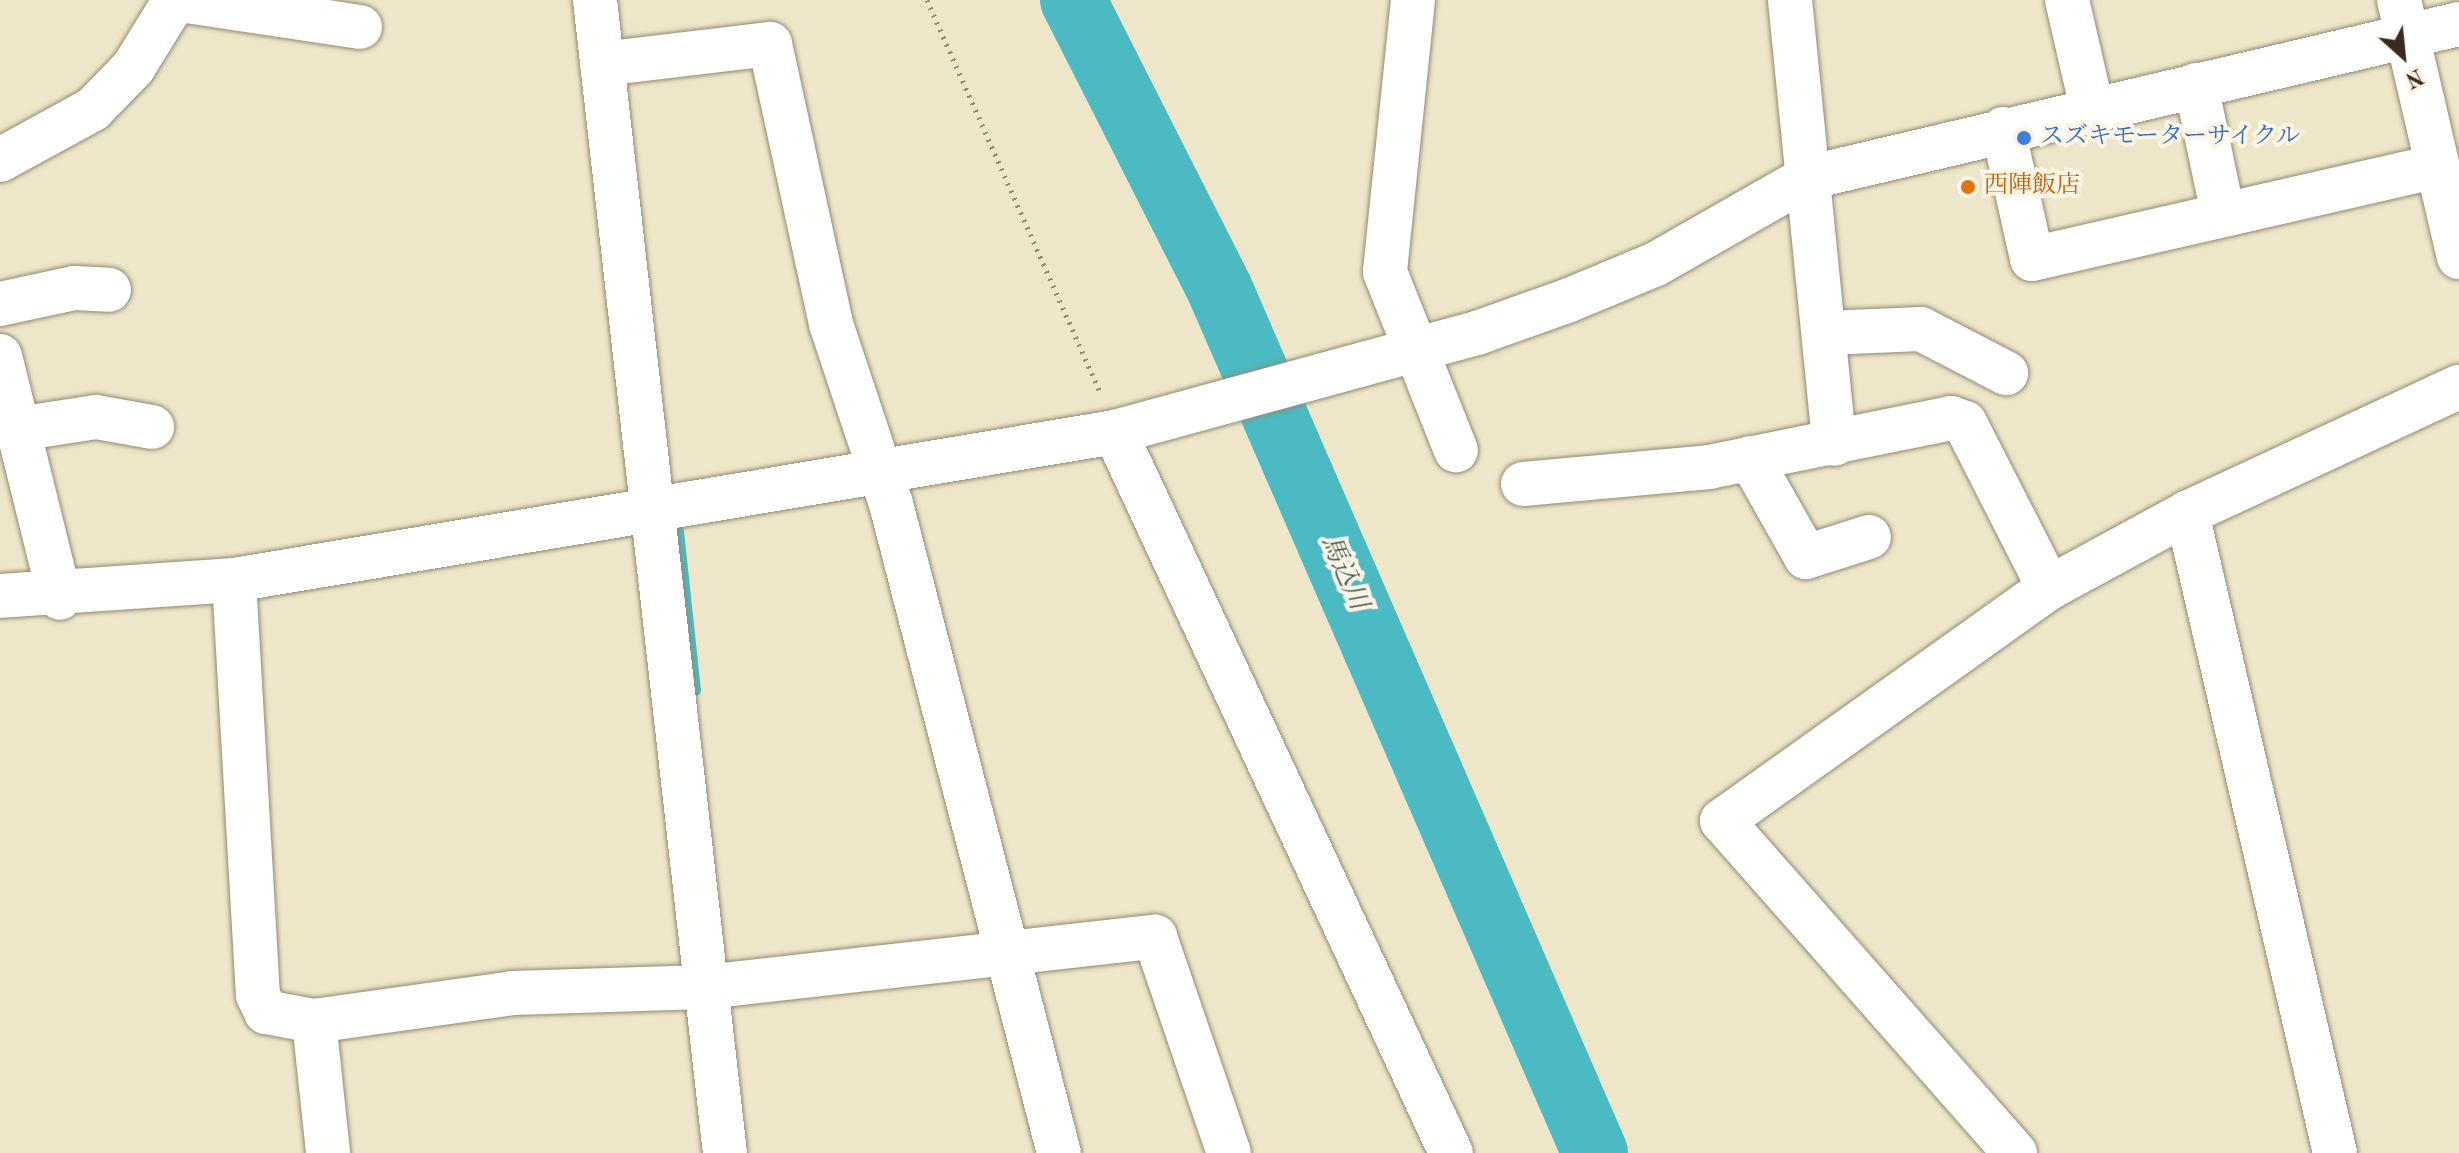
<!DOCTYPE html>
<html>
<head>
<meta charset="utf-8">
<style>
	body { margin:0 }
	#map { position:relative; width:2459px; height:1153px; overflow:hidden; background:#ede6c8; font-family:"Old Standard TT","Noto Serif JP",serif }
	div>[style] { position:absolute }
	.stream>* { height:11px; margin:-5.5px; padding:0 5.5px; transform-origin:5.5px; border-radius:5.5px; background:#4bbac3 }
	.river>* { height:66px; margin:-33px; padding:0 33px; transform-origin:33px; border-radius:33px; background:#4bbac3 }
	.path>* { height:5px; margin-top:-2.5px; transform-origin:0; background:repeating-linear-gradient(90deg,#948873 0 2px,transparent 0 8px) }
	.roads { filter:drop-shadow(0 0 2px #948873) drop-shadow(0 0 2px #948873) }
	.minor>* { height:44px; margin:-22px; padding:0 22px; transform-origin:22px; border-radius:22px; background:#fff }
	.dots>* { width:22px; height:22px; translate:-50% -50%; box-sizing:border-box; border:4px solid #fcf5e5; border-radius:50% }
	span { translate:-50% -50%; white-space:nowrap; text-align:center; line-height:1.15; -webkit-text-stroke:8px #fcf5e5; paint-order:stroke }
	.shop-label { font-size:24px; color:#366cbe }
	.left { translate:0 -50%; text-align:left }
	.food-label { font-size:24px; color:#c56008 }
	.water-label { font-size:26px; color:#415c58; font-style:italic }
	.north { position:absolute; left:2363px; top:16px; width:80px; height:80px; -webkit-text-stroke:6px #fcf5e5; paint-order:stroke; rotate:153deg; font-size:22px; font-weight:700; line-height:32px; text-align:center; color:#3b2a1e }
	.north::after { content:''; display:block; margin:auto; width:28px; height:36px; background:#3b2a1e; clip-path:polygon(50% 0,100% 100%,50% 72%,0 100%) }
</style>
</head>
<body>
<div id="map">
	<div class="stream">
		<i style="left:678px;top:531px;width:160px;rotate:83.9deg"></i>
	</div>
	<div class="river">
		<i style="left:1073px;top:0;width:325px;rotate:63.1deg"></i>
		<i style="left:1220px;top:290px;width:941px;rotate:66.51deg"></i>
	</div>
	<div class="path">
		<i style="left:927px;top:0;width:431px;rotate:66.2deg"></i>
	</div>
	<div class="roads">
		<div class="minor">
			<i style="left:180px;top:0;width:182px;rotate:8.5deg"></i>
			<i style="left:595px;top:0;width:1160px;rotate:83.57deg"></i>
			<i style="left:1413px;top:0;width:273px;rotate:95.9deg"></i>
			<i style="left:1385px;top:272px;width:192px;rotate:68.3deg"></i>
			<i style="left:1790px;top:0;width:446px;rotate:84.3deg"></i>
			<i style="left:2067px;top:0;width:111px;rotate:77deg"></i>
			<i style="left:2399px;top:0;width:264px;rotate:76.9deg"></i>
			<i style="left:602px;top:64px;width:169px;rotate:-6.8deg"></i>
			<i style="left:770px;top:44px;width:287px;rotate:77.7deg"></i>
			<i style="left:831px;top:324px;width:190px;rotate:71.6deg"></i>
			<i style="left:891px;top:504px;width:670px;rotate:75.49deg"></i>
			<i style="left:2196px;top:85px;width:132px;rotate:78.2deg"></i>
			<i style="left:2003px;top:129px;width:133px;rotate:77.4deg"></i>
			<i style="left:2032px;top:259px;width:416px;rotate:-12.9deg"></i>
			<i style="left:0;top:160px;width:106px;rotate:-28.7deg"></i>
			<i style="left:93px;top:109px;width:57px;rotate:-45.7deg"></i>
			<i style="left:133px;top:68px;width:80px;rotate:-58.3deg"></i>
			<i style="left:0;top:304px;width:76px;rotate:-12.2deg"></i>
			<i style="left:74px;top:288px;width:35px;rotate:3deg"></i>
			<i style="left:1825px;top:333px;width:96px;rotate:-2.4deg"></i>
			<i style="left:1921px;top:329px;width:96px;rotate:27.4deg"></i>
			<i style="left:0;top:356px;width:249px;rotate:76.1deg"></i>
			<i style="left:18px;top:429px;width:79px;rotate:-8.7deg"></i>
			<i style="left:96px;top:417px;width:57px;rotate:10.1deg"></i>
			<i style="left:1115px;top:432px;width:795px;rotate:65.01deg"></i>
			<i style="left:1750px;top:458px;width:114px;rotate:60.5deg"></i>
			<i style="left:1806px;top:557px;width:66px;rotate:-17.6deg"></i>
			<i style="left:1523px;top:484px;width:187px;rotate:-5.2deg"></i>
			<i style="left:1709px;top:467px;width:247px;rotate:-11.4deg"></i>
			<i style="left:1951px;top:418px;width:15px;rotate:20deg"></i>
			<i style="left:1965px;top:423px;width:185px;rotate:63deg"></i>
			<i style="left:2187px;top:513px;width:657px;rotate:76.98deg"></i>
			<i style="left:234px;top:580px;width:416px;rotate:86.7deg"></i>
			<i style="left:258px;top:995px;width:19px;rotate:65deg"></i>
			<i style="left:266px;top:1012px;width:49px;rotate:10.6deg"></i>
			<i style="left:314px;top:1021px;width:200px;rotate:-8deg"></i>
			<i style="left:512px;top:993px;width:194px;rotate:-1.8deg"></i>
			<i style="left:706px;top:987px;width:452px;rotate:-6.4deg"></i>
			<i style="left:1155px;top:937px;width:228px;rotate:71.1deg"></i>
			<i style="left:0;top:596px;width:235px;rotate:-3.9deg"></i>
			<i style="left:234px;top:580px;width:893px;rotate:-9.54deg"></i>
			<i style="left:1115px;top:432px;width:375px;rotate:-15.3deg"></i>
			<i style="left:1477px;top:333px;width:96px;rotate:-19.6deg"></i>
			<i style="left:1567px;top:301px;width:96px;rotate:-22.6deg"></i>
			<i style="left:1656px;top:264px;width:174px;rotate:-29.7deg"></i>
			<i style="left:1807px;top:178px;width:670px;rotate:-13.29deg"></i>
			<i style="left:314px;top:1021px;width:133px;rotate:83.9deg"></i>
			<i style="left:2015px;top:1153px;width:443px;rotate:-131.4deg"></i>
			<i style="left:1722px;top:821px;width:402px;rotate:-35.5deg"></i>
			<i style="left:2049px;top:588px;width:157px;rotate:-28.5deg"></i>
			<i style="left:2187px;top:513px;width:300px;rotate:-24.9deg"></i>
		</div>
	</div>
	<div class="dots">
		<i style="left:2024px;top:138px;background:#3f7fe0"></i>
		<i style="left:1968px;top:187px;background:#e8710a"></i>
	</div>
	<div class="shop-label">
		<span class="left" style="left:2040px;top:138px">スズキモーターサイクル</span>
	</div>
	<div class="food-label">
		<span class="left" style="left:1984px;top:187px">西陣飯店</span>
	</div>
	<div class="water-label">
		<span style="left:1343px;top:573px;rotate:66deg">馬込川</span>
	</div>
	<div class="north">N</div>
</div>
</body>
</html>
